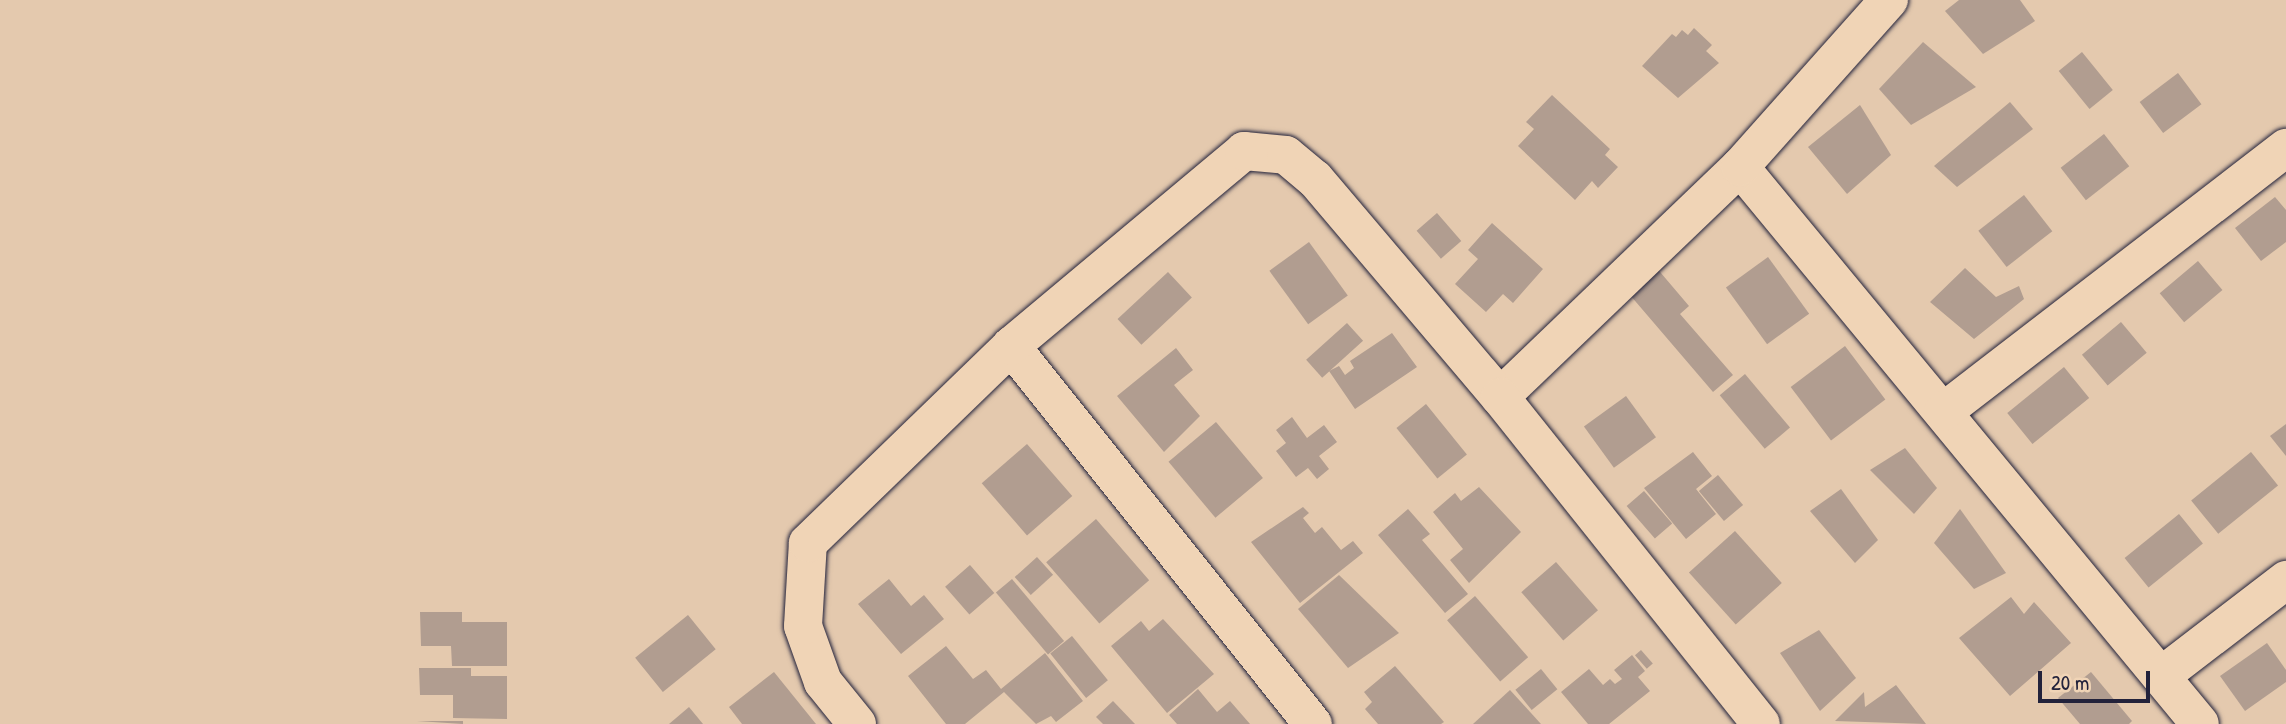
<!DOCTYPE html>
<html>
<head>
<meta charset="utf-8">
<style>
	body { margin:0 }
	#map { position:relative; width:2286px; height:724px; overflow:hidden; background:#e4c9ae; font-family:"Patrick Hand",sans-serif }
	div>[style] { position:absolute }
	.building>* { inset:0; background:#b19d90; transform-origin:0 0 }
	.roads { filter:drop-shadow(0 0 2px #22223b) drop-shadow(0 0 2px #22223b) }
	.minor>* { height:38px; margin:-19px; padding:0 19px; transform-origin:19px; border-radius:19px; background:#f0d4b6 }
	span { translate:-50% -50%; white-space:nowrap; text-align:center; line-height:1.15; -webkit-text-stroke:5px #f0d4b6; paint-order:stroke }
	.scale { position:absolute; left:2038px; top:671px; width:112px; height:32px; box-sizing:border-box; border:4px solid #22223b; border-top:0; padding-left:9px; font-size:21px; line-height:24px; white-space:nowrap; color:#22223b; -webkit-text-stroke:5px #f0d4b6; paint-order:stroke }
</style>
</head>
<body>
<div id="map">
	<div class="building">
		<i style="clip-path:polygon(1959px 0,2020px 0,2035px 21px,1983px 54px,1945px 11px)"></i>
		<i style="clip-path:polygon(1694px 28px,1712px 45px,1706px 51px,1719px 63px,1678px 98px,1642px 66px,1672px 34px,1676px 37px,1682px 30px,1688px 35px)"></i>
		<i style="clip-path:polygon(1923px 42px,1976px 87px,1911px 125px,1879px 89px)"></i>
		<i style="left:2082px;top:52px;width:49px;height:30px;rotate:51deg"></i>
		<i style="left:2178px;top:73px;width:39px;height:48px;rotate:53deg"></i>
		<i style="clip-path:polygon(1552px 95px,1610px 149px,1605px 155px,1618px 167px,1598px 188px,1592px 181px,1575px 200px,1518px 146px,1534px 129px,1526px 122px)"></i>
		<i style="clip-path:polygon(2010px 102px,2033px 129px,1957px 187px,1934px 166px)"></i>
		<i style="clip-path:polygon(1860px 105px,1891px 155px,1847px 194px,1808px 147px)"></i>
		<i style="left:2104px;top:134px;width:41px;height:55px;rotate:52deg"></i>
		<i style="left:2024px;top:195px;width:46px;height:58px;rotate:52deg"></i>
		<i style="clip-path:polygon(2275px 197px,2286px 210px,2286px 242px,2261px 261px,2235px 228px)"></i>
		<i style="left:1437px;top:213px;width:37px;height:27px;rotate:49deg"></i>
		<i style="clip-path:polygon(1492px 223px,1543px 269px,1513px 303px,1503px 294px,1486px 312px,1455px 284px,1478px 259px,1468px 250px)"></i>
		<i style="left:1309px;top:242px;width:66px;height:49px;rotate:54deg"></i>
		<i style="left:1768px;top:257px;width:70px;height:52px;rotate:54deg"></i>
		<i style="left:2198px;top:261px;width:38px;height:50px;rotate:50deg"></i>
		<i style="clip-path:polygon(1655px 266px,1689px 306px,1680px 314px,1733px 375px,1713px 392px,1624px 288px)"></i>
		<i style="clip-path:polygon(1965px 268px,1996px 297px,2019px 286px,2024px 299px,1974px 339px,1930px 302px)"></i>
		<i style="left:1168px;top:272px;width:35px;height:69px;rotate:47deg"></i>
		<i style="left:2121px;top:322px;width:40px;height:51px;rotate:50deg"></i>
		<i style="left:1347px;top:323px;width:24px;height:55px;rotate:48deg"></i>
		<i style="clip-path:polygon(1392px 333px,1417px 367px,1355px 409px,1329px 371px,1339px 366px,1345px 375px,1354px 368px,1350px 361px)"></i>
		<i style="left:1845px;top:346px;width:67px;height:68px;rotate:53deg"></i>
		<i style="clip-path:polygon(1176px 348px,1193px 370px,1174px 385px,1200px 416px,1164px 452px,1117px 396px)"></i>
		<i style="left:2064px;top:367px;width:40px;height:73px;rotate:51deg"></i>
		<i style="left:1745px;top:374px;width:70px;height:33px;rotate:50deg"></i>
		<i style="left:1626px;top:396px;width:51px;height:52px;rotate:54deg"></i>
		<i style="left:1426px;top:404px;width:65px;height:38px;rotate:51deg"></i>
		<i style="clip-path:polygon(1292px 417px,1307px 438px,1324px 425px,1337px 442px,1319px 456px,1329px 469px,1317px 479px,1308px 468px,1296px 477px,1276px 451px,1286px 443px,1276px 430px)"></i>
		<i style="left:1216px;top:422px;width:73px;height:62px;rotate:50deg"></i>
		<i style="clip-path:polygon(2286px 424px,2286px 456px,2270px 436px)"></i>
		<i style="left:1027px;top:444px;width:69px;height:60px;rotate:49deg"></i>
		<i style="clip-path:polygon(1905px 448px,1937px 488px,1914px 514px,1870px 470px)"></i>
		<i style="clip-path:polygon(1693px 452px,1712px 476px,1696px 489px,1716px 514px,1686px 539px,1644px 488px)"></i>
		<i style="left:2251px;top:452px;width:43px;height:77px;rotate:51deg"></i>
		<i style="left:1718px;top:475px;width:39px;height:25px;rotate:50deg"></i>
		<i style="clip-path:polygon(1479px 487px,1521px 532px,1469px 583px,1450px 560px,1463px 549px,1433px 512px,1455px 493px,1461px 501px)"></i>
		<i style="clip-path:polygon(1841px 489px,1878px 540px,1855px 563px,1810px 511px)"></i>
		<i style="left:1644px;top:491px;width:43px;height:23px;rotate:49deg"></i>
		<i style="clip-path:polygon(1303px 507px,1309px 513px,1303px 518px,1315px 533px,1322px 527px,1341px 550px,1353px 541px,1363px 553px,1300px 603px,1251px 542px)"></i>
		<i style="clip-path:polygon(1408px 509px,1430px 534px,1422px 540px,1468px 594px,1445px 613px,1378px 535px)"></i>
		<i style="clip-path:polygon(1960px 509px,2006px 573px,1974px 589px,1934px 543px)"></i>
		<i style="left:2179px;top:514px;width:38px;height:70px;rotate:51deg"></i>
		<i style="left:1096px;top:519px;width:81px;height:66px;rotate:49deg"></i>
		<i style="left:1735px;top:531px;width:70px;height:62px;rotate:48deg"></i>
		<i style="left:1037px;top:557px;width:24px;height:30px;rotate:48deg"></i>
		<i style="left:1556px;top:562px;width:64px;height:46px;rotate:49deg"></i>
		<i style="left:970px;top:565px;width:37px;height:33px;rotate:49deg"></i>
		<i style="clip-path:polygon(1339px 575px,1399px 633px,1348px 668px,1298px 609px)"></i>
		<i style="clip-path:polygon(889px 579px,911px 606px,924px 595px,944px 619px,901px 654px,858px 604px)"></i>
		<i style="left:1012px;top:579px;width:81px;height:21px;rotate:50deg"></i>
		<i style="left:1475px;top:596px;width:81px;height:37px;rotate:49deg"></i>
		<i style="clip-path:polygon(2011px 597px,2024px 614px,2034px 602px,2071px 643px,2010px 696px,1959px 638px)"></i>
		<i style="clip-path:polygon(420px 612px,462px 612px,462px 622px,507px 622px,507px 666px,452px 666px,451px 646px,421px 646px)"></i>
		<i style="left:688px;top:615px;width:44px;height:68px;rotate:51deg"></i>
		<i style="clip-path:polygon(1163px 619px,1214px 674px,1167px 713px,1111px 646px,1141px 621px,1149px 631px)"></i>
		<i style="clip-path:polygon(1819px 630px,1856px 678px,1820px 711px,1780px 653px)"></i>
		<i style="left:1072px;top:636px;width:57px;height:28px;rotate:51deg"></i>
		<i style="clip-path:polygon(2267px 643px,2286px 670px,2286px 682px,2245px 711px,2220px 676px)"></i>
		<i style="clip-path:polygon(946px 646px,973px 679px,986px 670px,1001px 689px,1045px 653px,1083px 701px,1056px 722px,1051px 716px,1036px 724px,1004px 692px,965px 724px,946px 724px,908px 676px)"></i>
		<i style="left:1641px;top:650px;width:18px;height:8px;rotate:49deg"></i>
		<i style="clip-path:polygon(1632px 655px,1645px 671px,1638px 677px,1650px 691px,1609px 724px,1588px 724px,1561px 692px,1589px 669px,1603px 685px,1610px 679px,1615px 684px,1622px 679px,1614px 670px)"></i>
		<i style="clip-path:polygon(1395px 666px,1444px 722px,1441px 724px,1378px 724px,1365px 709px,1372px 702px,1364px 692px)"></i>
		<i style="clip-path:polygon(419px 668px,471px 668px,471px 676px,507px 676px,507px 719px,453px 718px,453px 695px,420px 695px)"></i>
		<i style="left:1541px;top:669px;width:26px;height:33px;rotate:51deg"></i>
		<i style="clip-path:polygon(774px 672px,816px 724px,742px 724px,729px 707px)"></i>
		<i style="clip-path:polygon(2091px 672px,2132px 721px,2129px 724px,2080px 724px,2058px 698px)"></i>
		<i style="clip-path:polygon(1896px 685px,1926px 724px,1835px 721px,1864px 692px,1865px 707px)"></i>
		<i style="clip-path:polygon(1198px 689px,1217px 712px,1230px 701px,1250px 724px,1177px 724px,1169px 715px)"></i>
		<i style="clip-path:polygon(1510px 690px,1541px 724px,1473px 724px)"></i>
		<i style="clip-path:polygon(1113px 701px,1135px 724px,1103px 724px,1096px 717px)"></i>
		<i style="clip-path:polygon(689px 707px,703px 724px,669px 724px)"></i>
		<i style="clip-path:polygon(417px 721px,463px 721px,463px 724px)"></i>
	</div>
	<div class="roads">
		<div class="minor">
			<i style="left:1740px;top:167px;width:722px;rotate:50.45deg"></i>
			<i style="left:1011px;top:346px;width:484px;rotate:51.4deg"></i>
			<i style="left:1500px;top:397px;width:332px;rotate:-43.8deg"></i>
			<i style="left:1740px;top:167px;width:224px;rotate:-48.3deg"></i>
			<i style="left:1943px;top:412px;width:433px;rotate:-37.6deg"></i>
			<i style="left:2161px;top:676px;width:158px;rotate:-37.5deg"></i>
			<i style="left:857px;top:724px;width:54px;rotate:-129deg"></i>
			<i style="left:823px;top:682px;width:59px;rotate:-109.7deg"></i>
			<i style="left:803px;top:626px;width:83px;rotate:-86.6deg"></i>
			<i style="left:808px;top:543px;width:283px;rotate:-44.1deg"></i>
			<i style="left:1011px;top:346px;width:304px;rotate:-39.9deg"></i>
			<i style="left:1244px;top:151px;width:42px;rotate:5.4deg"></i>
			<i style="left:1286px;top:155px;width:38px;rotate:40deg"></i>
			<i style="left:1315px;top:179px;width:286px;rotate:49.7deg"></i>
			<i style="left:1500px;top:397px;width:418px;rotate:51.4deg"></i>
		</div>
	</div>
	<div class="scale">20 m</div>
</div>
</body>
</html>
